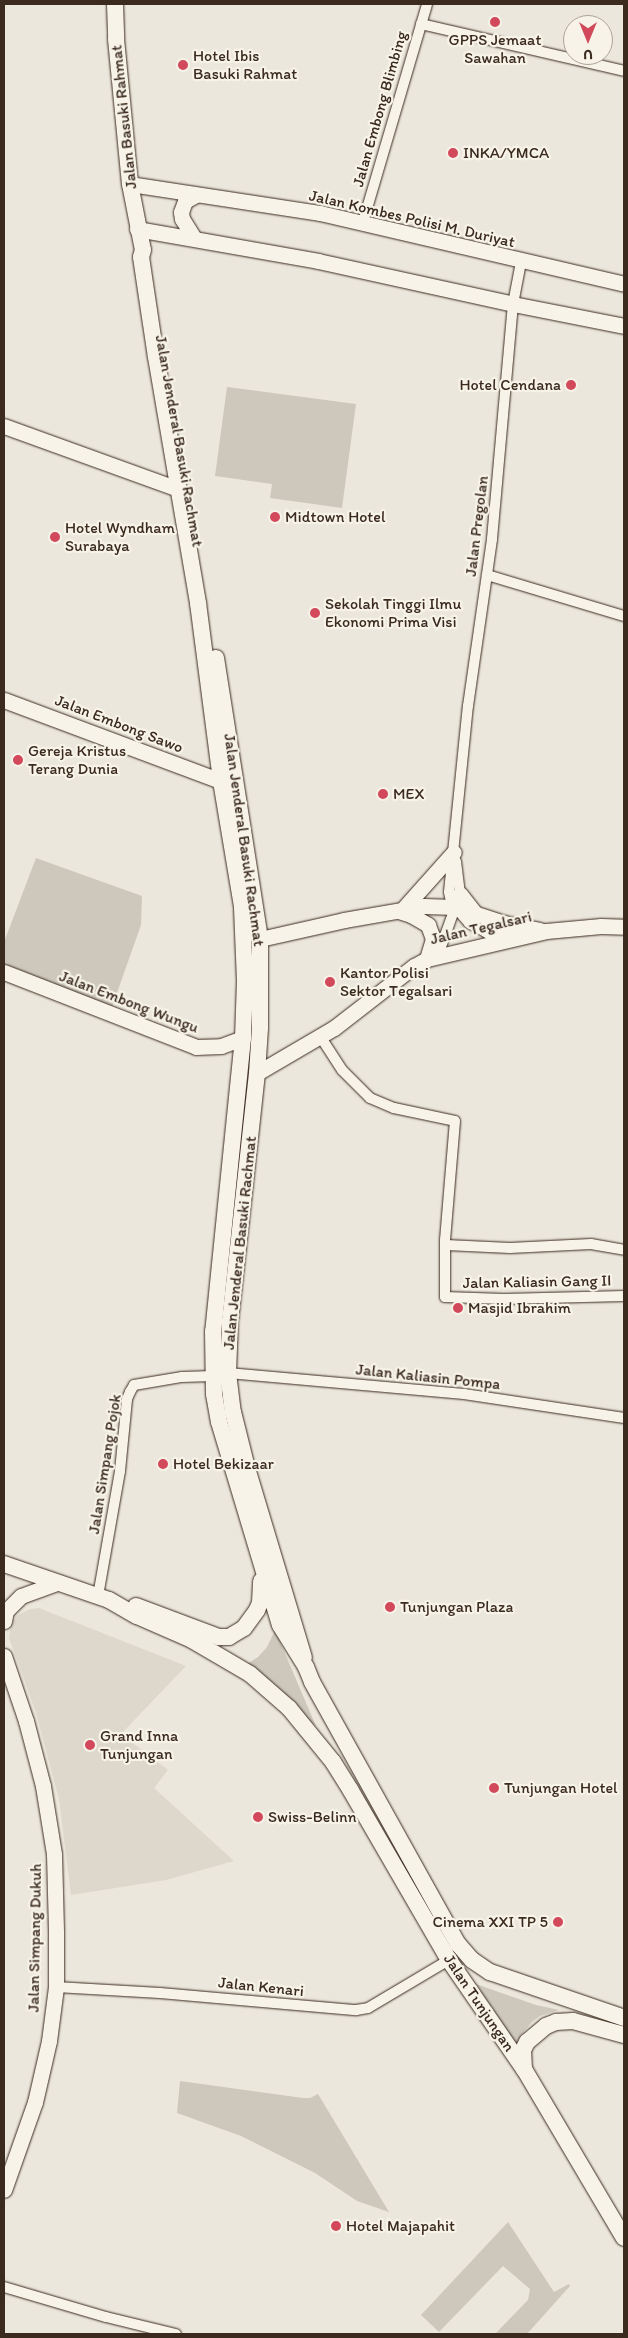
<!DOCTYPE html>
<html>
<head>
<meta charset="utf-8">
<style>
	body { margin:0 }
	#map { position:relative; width:628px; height:2338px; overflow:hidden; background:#ece7dc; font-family:Itim,sans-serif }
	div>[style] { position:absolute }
	.built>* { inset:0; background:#ddd7cc }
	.green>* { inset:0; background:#cec8bc }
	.roads { filter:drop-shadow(0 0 1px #3b2a1e) drop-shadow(0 0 1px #3b2a1e) }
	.street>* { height:10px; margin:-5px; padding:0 5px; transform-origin:5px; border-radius:5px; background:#f7f3e8 }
	.secondary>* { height:15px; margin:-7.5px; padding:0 7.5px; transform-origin:7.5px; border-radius:7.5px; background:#f7f3e8 }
	.primary>* { height:16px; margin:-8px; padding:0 8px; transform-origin:8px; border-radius:8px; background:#f7f3e8 }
	.dots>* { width:14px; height:14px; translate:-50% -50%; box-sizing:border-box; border:2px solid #f7f3e8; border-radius:50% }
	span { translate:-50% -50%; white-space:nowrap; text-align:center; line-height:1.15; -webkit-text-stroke:4.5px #f7f3e8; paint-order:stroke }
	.poi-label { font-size:16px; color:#3b2a1e }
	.left { translate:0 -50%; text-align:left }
	.right { translate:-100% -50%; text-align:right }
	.street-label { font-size:16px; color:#3b2a1e }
	.frame { position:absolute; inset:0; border:5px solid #3b2a1e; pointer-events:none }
	.north { position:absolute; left:563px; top:15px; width:50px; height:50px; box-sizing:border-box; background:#f7f3e8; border:1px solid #aca397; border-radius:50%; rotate:180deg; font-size:14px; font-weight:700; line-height:20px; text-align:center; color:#3b2a1e }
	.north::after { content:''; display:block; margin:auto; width:18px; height:22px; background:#d1495b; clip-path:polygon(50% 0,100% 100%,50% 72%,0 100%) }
</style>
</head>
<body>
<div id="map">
	<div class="built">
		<i style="clip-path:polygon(39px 1608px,186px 1666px,121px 1734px,168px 1770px,154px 1788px,234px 1861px,166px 1880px,71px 1895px,59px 1799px,36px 1713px,9px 1638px,11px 1625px,18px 1615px,30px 1609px)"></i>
	</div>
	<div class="green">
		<i style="clip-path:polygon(227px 387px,356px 404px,342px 508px,270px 498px,272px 484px,215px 476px)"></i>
		<i style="clip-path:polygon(36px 858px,142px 896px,141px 925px,112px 1007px,4px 966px,4px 942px)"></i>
		<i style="clip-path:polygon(275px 1630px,316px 1726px,244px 1666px,258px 1657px,267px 1647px)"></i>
		<i style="clip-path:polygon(470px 1982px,536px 2005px,559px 2010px,540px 2016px,532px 2022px,521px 2035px,515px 2048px)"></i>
		<i style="clip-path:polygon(180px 2081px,303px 2098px,310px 2098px,318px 2094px,389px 2212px,357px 2201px,315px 2173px,241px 2136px,177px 2113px)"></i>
		<i style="clip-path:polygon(508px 2222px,554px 2292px,569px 2284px,570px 2286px,527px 2334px,495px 2334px,528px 2300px,530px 2289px,503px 2266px,439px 2332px,421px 2315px)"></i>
	</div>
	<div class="roads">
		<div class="street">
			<i style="left:421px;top:24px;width:208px;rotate:13deg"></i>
			<i style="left:363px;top:222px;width:227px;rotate:-73.6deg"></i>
			<i style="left:487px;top:575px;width:143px;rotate:16.7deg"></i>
			<i style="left:510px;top:936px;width:23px;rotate:-173deg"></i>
			<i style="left:487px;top:933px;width:21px;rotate:-151deg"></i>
			<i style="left:469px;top:923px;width:28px;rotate:-131deg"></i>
			<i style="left:451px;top:902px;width:10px;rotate:-101deg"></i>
			<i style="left:449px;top:892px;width:187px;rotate:-84.2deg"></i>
			<i style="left:468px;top:706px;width:169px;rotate:-81.8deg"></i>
			<i style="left:492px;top:539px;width:236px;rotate:-84.9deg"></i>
			<i style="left:513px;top:304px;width:43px;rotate:-79.2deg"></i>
			<i style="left:438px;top:955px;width:65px;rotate:-70.2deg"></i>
			<i style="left:460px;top:894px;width:33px;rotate:-97deg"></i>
			<i style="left:320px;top:1036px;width:40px;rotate:57.1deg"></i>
			<i style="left:342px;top:1070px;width:40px;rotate:45deg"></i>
			<i style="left:370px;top:1098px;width:26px;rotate:23deg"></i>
			<i style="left:394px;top:1108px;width:62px;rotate:12deg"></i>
			<i style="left:455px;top:1121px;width:119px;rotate:94.8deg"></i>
			<i style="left:445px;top:1240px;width:57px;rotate:90deg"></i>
			<i style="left:445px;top:1297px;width:59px;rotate:1.9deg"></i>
			<i style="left:504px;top:1299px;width:120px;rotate:-1.4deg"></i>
			<i style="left:446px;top:1245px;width:64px;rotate:2.7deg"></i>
			<i style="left:510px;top:1248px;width:81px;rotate:-2.8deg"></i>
			<i style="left:591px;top:1244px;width:34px;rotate:10deg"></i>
			<i style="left:228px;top:1373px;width:237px;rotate:5.1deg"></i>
			<i style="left:464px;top:1394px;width:162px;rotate:8.5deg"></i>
			<i style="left:98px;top:1596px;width:127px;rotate:-80deg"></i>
			<i style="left:120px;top:1471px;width:72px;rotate:-84.4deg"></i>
			<i style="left:127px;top:1399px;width:8px;rotate:-67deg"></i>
			<i style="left:130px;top:1392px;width:8px;rotate:-60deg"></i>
			<i style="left:134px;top:1385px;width:49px;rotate:-9.5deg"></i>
			<i style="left:182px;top:1377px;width:31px;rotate:-2deg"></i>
			<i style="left:56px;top:1987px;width:104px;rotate:3.3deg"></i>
			<i style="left:160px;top:1993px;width:197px;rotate:5deg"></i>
			<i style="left:356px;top:2010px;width:12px;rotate:-9deg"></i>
			<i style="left:368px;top:2008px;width:94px;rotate:-30.7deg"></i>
			<i style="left:4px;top:2287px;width:106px;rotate:16.4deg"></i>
			<i style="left:106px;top:2317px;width:72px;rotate:13.7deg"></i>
		</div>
		<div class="secondary">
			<i style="left:130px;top:184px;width:192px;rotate:8.7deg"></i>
			<i style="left:320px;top:213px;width:312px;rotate:13.1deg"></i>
			<i style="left:137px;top:229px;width:184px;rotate:10deg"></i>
			<i style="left:318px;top:261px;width:200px;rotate:12.4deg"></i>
			<i style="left:513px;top:304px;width:113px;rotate:11.2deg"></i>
			<i style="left:194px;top:238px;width:22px;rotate:-122deg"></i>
			<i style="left:182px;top:219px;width:7px;rotate:-98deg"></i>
			<i style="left:181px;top:212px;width:12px;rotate:-70deg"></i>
			<i style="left:185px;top:201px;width:13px;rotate:-29deg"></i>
			<i style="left:4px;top:426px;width:185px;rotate:19.9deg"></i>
			<i style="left:4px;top:700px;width:232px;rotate:20.5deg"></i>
			<i style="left:460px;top:894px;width:24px;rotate:52deg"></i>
			<i style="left:403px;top:909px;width:76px;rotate:-48.2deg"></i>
			<i style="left:399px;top:911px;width:13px;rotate:18deg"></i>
			<i style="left:411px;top:915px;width:20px;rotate:30deg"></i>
			<i style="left:428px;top:925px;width:15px;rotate:70deg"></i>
			<i style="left:433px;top:939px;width:21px;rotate:107deg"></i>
			<i style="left:260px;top:939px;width:86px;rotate:-12.7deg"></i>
			<i style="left:344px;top:920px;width:81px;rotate:-9.9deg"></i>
			<i style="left:424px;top:906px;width:31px;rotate:2deg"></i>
			<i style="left:455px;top:907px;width:52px;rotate:18.1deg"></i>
			<i style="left:504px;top:923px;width:36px;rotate:11deg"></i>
			<i style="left:4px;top:972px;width:206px;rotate:21.3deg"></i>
			<i style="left:196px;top:1047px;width:25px;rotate:-2deg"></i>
			<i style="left:221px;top:1046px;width:23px;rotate:-20deg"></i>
			<i style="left:257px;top:1073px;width:89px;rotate:-30.3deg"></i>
			<i style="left:334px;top:1028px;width:101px;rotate:-37.8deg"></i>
			<i style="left:414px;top:966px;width:15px;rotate:-28deg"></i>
			<i style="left:427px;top:959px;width:122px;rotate:-13.2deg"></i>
			<i style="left:546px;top:931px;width:55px;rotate:-5.2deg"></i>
			<i style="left:601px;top:926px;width:23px;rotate:2deg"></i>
			<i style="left:4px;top:1621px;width:10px;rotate:-79deg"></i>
			<i style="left:6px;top:1611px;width:21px;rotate:-45deg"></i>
			<i style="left:21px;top:1596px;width:38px;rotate:-20deg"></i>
			<i style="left:4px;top:1656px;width:69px;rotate:71.3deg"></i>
			<i style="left:26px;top:1721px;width:67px;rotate:75.3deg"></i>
			<i style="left:43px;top:1786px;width:69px;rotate:80.8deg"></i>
			<i style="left:54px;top:1854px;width:79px;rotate:88.5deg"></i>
			<i style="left:56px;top:1933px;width:54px;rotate:90deg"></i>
			<i style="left:56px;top:1987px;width:54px;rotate:97.4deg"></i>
			<i style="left:49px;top:2041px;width:63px;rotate:102.9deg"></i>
			<i style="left:35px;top:2102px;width:93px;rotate:109.4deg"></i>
		</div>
		<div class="primary">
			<i style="left:115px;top:4px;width:35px;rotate:88deg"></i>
			<i style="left:116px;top:39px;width:146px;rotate:84.5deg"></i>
			<i style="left:130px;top:184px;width:67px;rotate:78.9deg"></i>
			<i style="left:143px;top:250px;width:7px;rotate:106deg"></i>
			<i style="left:141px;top:257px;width:101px;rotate:81.5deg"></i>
			<i style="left:156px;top:357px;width:250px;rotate:80.3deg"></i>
			<i style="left:198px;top:603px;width:179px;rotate:82.6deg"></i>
			<i style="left:221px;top:781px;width:128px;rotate:80.5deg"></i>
			<i style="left:242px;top:907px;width:74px;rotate:87.7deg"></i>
			<i style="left:245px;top:981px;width:57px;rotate:92deg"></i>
			<i style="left:243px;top:1038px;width:295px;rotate:95.8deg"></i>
			<i style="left:213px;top:1331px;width:63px;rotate:89.1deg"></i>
			<i style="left:214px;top:1394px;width:28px;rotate:80deg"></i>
			<i style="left:219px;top:1422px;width:212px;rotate:73.3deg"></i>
			<i style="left:280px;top:1625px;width:49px;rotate:58.2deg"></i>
			<i style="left:306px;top:1667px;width:16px;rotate:68deg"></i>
			<i style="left:312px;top:1682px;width:300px;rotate:60.9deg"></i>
			<i style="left:458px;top:1944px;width:21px;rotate:49deg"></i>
			<i style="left:472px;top:1960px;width:22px;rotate:34deg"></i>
			<i style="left:490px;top:1972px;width:142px;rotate:18.9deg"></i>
			<i style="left:216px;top:658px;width:284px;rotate:81.1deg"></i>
			<i style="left:260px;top:939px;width:89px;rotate:90deg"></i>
			<i style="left:260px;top:1028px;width:45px;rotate:93.8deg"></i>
			<i style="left:257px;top:1073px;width:249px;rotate:96.2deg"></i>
			<i style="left:230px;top:1321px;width:52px;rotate:92.2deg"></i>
			<i style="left:228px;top:1373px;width:39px;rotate:83deg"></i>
			<i style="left:233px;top:1412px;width:58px;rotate:76deg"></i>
			<i style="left:247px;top:1468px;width:198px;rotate:73.3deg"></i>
			<i style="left:4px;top:1564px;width:111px;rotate:18.9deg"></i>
			<i style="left:109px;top:1600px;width:32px;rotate:30deg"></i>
			<i style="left:137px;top:1616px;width:60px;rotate:23.6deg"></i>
			<i style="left:192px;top:1640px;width:67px;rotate:30.4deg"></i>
			<i style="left:250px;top:1674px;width:52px;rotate:41.1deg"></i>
			<i style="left:289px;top:1708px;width:70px;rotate:50.8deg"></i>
			<i style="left:333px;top:1762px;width:34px;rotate:58deg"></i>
			<i style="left:351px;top:1791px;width:195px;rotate:59.9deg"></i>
			<i style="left:449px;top:1960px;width:132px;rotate:55.5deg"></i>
			<i style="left:524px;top:2069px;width:196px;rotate:59.4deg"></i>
			<i style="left:136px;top:1606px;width:89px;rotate:20.5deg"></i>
			<i style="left:219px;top:1637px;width:10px"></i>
			<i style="left:229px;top:1637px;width:17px;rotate:-31deg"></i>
			<i style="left:244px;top:1628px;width:22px;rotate:-54deg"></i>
			<i style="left:257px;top:1610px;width:8px;rotate:-67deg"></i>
			<i style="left:260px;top:1603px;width:22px;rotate:-87deg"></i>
			<i style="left:524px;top:2069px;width:19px;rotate:-93deg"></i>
			<i style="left:523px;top:2050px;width:9px;rotate:-63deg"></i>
			<i style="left:527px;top:2042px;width:25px;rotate:-40deg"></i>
			<i style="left:546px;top:2026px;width:11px;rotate:-22deg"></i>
			<i style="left:556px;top:2022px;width:17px;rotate:-3deg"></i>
			<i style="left:573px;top:2021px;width:53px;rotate:15.4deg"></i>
		</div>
	</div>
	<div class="dots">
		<i style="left:495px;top:22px;background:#d1495b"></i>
		<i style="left:183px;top:65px;background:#d1495b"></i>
		<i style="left:453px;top:153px;background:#d1495b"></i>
		<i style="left:571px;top:385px;background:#d1495b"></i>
		<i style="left:275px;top:517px;background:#d1495b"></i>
		<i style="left:55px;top:537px;background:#d1495b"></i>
		<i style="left:315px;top:613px;background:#d1495b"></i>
		<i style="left:18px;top:760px;background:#d1495b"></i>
		<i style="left:383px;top:794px;background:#d1495b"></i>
		<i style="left:330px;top:982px;background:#d1495b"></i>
		<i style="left:458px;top:1308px;background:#d1495b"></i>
		<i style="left:163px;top:1464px;background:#d1495b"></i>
		<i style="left:390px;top:1607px;background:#d1495b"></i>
		<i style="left:90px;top:1745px;background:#d1495b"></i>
		<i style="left:494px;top:1788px;background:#d1495b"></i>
		<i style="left:258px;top:1817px;background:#d1495b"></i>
		<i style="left:558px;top:1922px;background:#d1495b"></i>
		<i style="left:336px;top:2226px;background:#d1495b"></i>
	</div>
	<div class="poi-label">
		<span style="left:495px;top:49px">GPPS Jemaat<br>Sawahan</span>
		<span class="left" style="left:193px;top:65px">Hotel Ibis<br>Basuki Rahmat</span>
		<span class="left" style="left:463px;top:153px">INKA/YMCA</span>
		<span class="right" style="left:561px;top:385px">Hotel Cendana</span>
		<span class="left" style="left:285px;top:517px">Midtown Hotel</span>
		<span class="left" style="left:65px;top:537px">Hotel Wyndham<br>Surabaya</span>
		<span class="left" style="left:325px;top:613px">Sekolah Tinggi Ilmu<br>Ekonomi Prima Visi</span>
		<span class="left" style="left:28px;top:760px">Gereja Kristus<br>Terang Dunia</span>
		<span class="left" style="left:393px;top:794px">MEX</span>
		<span class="left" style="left:340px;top:982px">Kantor Polisi<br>Sektor Tegalsari</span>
		<span class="left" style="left:468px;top:1308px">Masjid Ibrahim</span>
		<span class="left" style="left:173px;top:1464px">Hotel Bekizaar</span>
		<span class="left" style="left:400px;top:1607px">Tunjungan Plaza</span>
		<span class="left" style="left:100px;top:1745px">Grand Inna<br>Tunjungan</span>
		<span class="left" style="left:504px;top:1788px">Tunjungan Hotel</span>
		<span class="left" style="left:268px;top:1817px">Swiss-Belinn</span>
		<span class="right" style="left:548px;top:1922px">Cinema XXI TP 5</span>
		<span class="left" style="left:346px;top:2226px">Hotel Majapahit</span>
	</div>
	<div class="street-label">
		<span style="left:380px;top:109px;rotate:-74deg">Jalan Embong Blimbing</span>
		<span style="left:124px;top:117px;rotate:-96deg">Jalan Basuki Rahmat</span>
		<span style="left:412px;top:219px;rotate:13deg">Jalan Kombes Polisi M. Duriyat</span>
		<span style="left:179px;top:441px;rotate:80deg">Jalan Jenderal Basuki Rachmat</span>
		<span style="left:477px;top:526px;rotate:-83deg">Jalan Pregolan</span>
		<span style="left:119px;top:724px;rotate:21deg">Jalan Embong Sawo</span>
		<span style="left:244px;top:840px;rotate:82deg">Jalan Jenderal Basuki Rachmat</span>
		<span style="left:481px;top:928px;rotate:-13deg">Jalan Tegalsari</span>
		<span style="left:129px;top:1002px;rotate:21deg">Jalan Embong Wungu</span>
		<span style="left:240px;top:1243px;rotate:-84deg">Jalan Jenderal Basuki Rachmat</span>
		<span style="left:537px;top:1282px;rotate:-1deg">Jalan Kaliasin Gang II</span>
		<span style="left:428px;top:1377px;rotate:6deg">Jalan Kaliasin Pompa</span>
		<span style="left:105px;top:1464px;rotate:-81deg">Jalan Simpang Pojok</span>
		<span style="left:35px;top:1938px;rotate:-89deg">Jalan Simpang Dukuh</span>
		<span style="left:261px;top:1987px;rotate:6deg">Jalan Kenari</span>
		<span style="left:479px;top:2003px;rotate:56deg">Jalan Tunjungan</span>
	</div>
	<div class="frame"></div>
	<div class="north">U</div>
</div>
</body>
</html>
